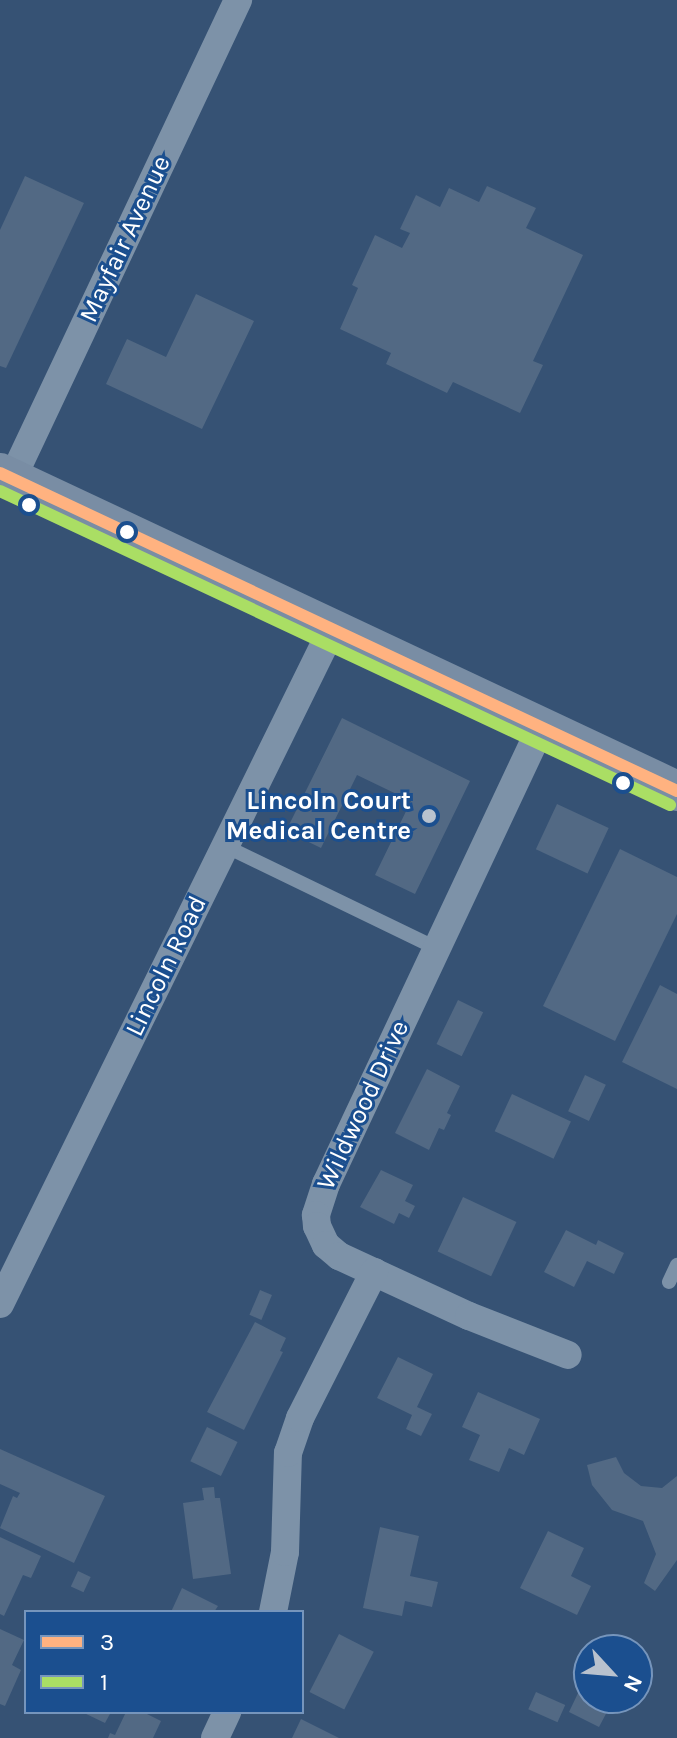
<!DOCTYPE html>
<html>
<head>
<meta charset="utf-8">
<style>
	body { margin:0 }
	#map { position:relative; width:677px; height:1738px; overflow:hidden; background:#365274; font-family:Karla,sans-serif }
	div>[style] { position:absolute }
	.building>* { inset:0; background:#526984; transform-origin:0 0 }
	.lane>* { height:14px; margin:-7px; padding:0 7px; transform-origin:7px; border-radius:7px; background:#7d92a8 }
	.street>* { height:28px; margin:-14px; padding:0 14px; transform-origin:14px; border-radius:14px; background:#7d92a8 }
	.secondary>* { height:40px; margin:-20px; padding:0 20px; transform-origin:20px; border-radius:20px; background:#798da4 }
	.bus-1>* { height:12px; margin:-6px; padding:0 6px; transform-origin:6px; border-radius:6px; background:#ffb280 }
	.bus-2>* { height:12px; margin:-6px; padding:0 6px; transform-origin:6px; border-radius:6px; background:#aade64 }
	.dots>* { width:22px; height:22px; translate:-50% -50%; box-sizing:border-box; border:4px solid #1b4f8f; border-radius:50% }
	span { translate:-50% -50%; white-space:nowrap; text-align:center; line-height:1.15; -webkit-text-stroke:6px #1b4f8f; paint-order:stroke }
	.street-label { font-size:26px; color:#fff }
	.poi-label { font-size:26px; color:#fff; font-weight:700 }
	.right { translate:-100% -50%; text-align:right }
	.legend { position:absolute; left:24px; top:1610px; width:280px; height:104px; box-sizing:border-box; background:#1b4f8f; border:2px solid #7695bc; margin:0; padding:10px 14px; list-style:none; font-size:24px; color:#fff }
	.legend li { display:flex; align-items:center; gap:16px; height:40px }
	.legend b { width:40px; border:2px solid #7695bc }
	.north { position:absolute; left:573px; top:1634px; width:80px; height:80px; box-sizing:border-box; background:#1b4f8f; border:2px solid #7695bc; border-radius:50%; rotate:116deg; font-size:22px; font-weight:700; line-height:32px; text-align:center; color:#fff }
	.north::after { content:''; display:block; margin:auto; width:28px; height:36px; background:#b9c2ce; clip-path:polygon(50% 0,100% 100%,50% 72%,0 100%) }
</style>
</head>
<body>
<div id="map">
	<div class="building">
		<div style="clip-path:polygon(25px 176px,84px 203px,6px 368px,0 366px,0 230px)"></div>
		<div style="clip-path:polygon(487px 186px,536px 208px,526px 228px,583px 255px,533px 361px,543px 365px,520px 413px,453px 382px,447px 393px,386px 364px,391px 353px,340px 329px,358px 288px,352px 285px,375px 235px,402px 248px,410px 233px,400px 229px,416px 195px,440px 207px,449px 188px,479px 202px)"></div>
		<div style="clip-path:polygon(196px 294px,254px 321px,202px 429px,106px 384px,127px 339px,166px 357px)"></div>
		<div style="clip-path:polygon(342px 718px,470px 781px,415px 894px,375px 875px,411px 801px,357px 775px,321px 848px,286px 831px)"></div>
		<div style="left:557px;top:804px;width:57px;height:50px;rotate:25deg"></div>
		<div style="clip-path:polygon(620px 849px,677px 877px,677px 914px,615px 1041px,543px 1006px)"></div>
		<div style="clip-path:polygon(660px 985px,677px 994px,677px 1089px,622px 1062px)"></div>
		<div style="left:458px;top:1000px;width:28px;height:49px;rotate:26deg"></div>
		<div style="clip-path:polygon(427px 1069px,460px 1086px,447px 1113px,451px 1115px,444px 1130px,439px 1128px,429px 1150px,395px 1133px)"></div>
		<div style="left:585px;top:1075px;width:23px;height:40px;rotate:25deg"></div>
		<div style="left:512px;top:1094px;width:65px;height:41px;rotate:25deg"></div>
		<div style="clip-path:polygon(381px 1170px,413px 1185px,405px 1201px,415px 1206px,409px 1218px,399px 1213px,394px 1224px,360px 1207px)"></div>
		<div style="left:463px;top:1197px;width:59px;height:60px;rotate:25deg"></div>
		<div style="clip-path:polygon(566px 1230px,596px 1245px,598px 1240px,624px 1253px,614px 1274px,587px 1261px,574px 1287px,544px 1272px)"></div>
		<div style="left:260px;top:1290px;width:13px;height:27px;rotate:23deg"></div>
		<div style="clip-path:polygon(255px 1322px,286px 1338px,280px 1351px,283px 1352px,244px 1430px,207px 1412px)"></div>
		<div style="clip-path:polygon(398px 1357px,433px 1374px,417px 1407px,432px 1414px,421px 1436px,406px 1429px,412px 1415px,377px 1398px)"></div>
		<div style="clip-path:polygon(478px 1392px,540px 1419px,524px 1455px,509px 1448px,499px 1472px,469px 1460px,480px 1435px,462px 1427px)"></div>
		<div style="left:207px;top:1427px;width:34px;height:38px;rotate:26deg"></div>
		<div style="clip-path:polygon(0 1449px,105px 1496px,74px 1563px,0 1528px,13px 1496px,17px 1498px,20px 1493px,0 1484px)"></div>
		<div style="clip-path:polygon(616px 1457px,624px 1473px,641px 1486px,662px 1488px,677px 1476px,677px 1560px,655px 1591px,644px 1583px,656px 1554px,643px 1521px,612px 1510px,592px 1485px,587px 1465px)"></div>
		<div style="clip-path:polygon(214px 1487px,215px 1498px,220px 1498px,231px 1574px,193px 1579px,183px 1503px,204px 1500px,202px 1488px)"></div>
		<div style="clip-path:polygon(380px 1527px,419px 1536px,410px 1576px,438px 1582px,432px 1607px,405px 1601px,402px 1616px,363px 1608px)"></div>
		<div style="clip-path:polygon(548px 1531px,584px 1548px,571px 1576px,591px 1586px,577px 1615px,520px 1588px)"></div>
		<div style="clip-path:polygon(0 1537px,41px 1556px,31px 1578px,23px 1575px,4px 1616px,0 1614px)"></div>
		<div style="left:78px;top:1571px;width:14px;height:17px;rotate:25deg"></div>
		<div style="clip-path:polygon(182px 1588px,218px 1606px,214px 1612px,171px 1612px)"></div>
		<div style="clip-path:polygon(0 1629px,24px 1640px,12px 1665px,21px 1670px,5px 1706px,0 1704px)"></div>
		<div style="left:339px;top:1634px;width:39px;height:65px;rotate:27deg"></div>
		<div style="clip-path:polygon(589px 1670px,589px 1698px,626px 1698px,618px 1714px,608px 1710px,599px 1727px,569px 1712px)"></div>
		<div style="left:536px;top:1692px;width:32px;height:19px;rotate:24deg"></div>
		<div style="clip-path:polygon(82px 1712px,111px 1712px,105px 1723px)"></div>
		<div style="clip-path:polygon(126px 1712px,143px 1712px,161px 1721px,153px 1738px,108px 1738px,110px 1733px,115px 1735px)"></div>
		<div style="clip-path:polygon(301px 1719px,339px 1738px,292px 1738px)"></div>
	</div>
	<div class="lane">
		<div style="left:225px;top:846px;width:234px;rotate:25.8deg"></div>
		<div style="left:669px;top:1282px;width:19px;rotate:-65deg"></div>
	</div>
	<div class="street">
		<div style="left:12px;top:479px;width:530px;rotate:-64.74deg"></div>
		<div style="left:541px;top:727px;width:505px;rotate:115.2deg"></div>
		<div style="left:326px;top:1184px;width:33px;rotate:108deg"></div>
		<div style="left:316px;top:1215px;width:11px;rotate:85deg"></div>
		<div style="left:317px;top:1226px;width:21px;rotate:65deg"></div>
		<div style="left:326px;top:1245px;width:17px;rotate:40deg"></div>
		<div style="left:339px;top:1256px;width:143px;rotate:24.8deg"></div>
		<div style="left:469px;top:1316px;width:106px;rotate:21.5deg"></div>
		<div style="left:0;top:1304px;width:752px;rotate:-63.81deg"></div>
		<div style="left:273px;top:1612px;width:61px;rotate:-78.7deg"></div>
		<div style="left:285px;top:1552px;width:99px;rotate:-88.3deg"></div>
		<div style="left:288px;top:1453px;width:37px;rotate:-71deg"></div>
		<div style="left:300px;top:1418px;width:164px;rotate:-63.1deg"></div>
		<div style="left:215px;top:1738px;width:29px;rotate:-65deg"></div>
	</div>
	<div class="secondary">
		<div style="left:0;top:473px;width:748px;rotate:25.16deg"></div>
	</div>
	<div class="bus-1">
		<div style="left:0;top:473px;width:748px;rotate:25.16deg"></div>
	</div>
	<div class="bus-2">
		<div style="left:0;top:491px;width:740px;rotate:25.11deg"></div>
	</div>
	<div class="dots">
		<div style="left:29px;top:505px;background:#fff"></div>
		<div style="left:127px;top:532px;background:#fff"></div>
		<div style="left:623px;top:783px;background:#fff"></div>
		<div style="left:429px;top:816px;background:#b9c2ce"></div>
	</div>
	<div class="street-label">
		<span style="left:125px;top:239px;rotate:-65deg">Mayfair Avenue</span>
		<span style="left:166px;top:966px;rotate:-64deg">Lincoln Road</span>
		<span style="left:363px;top:1105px;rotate:-65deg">Wildwood Drive</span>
	</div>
	<div class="poi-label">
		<span class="right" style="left:411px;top:816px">Lincoln Court<br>Medical Centre</span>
	</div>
	<ul class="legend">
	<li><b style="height:10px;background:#ffb280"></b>3</li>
	<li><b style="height:10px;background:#aade64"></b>1</li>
	</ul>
	<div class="north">N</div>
</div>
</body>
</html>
